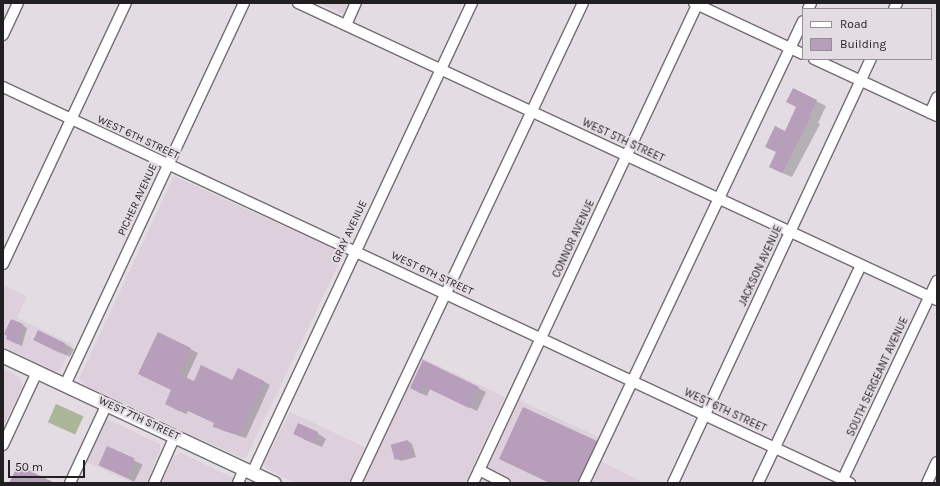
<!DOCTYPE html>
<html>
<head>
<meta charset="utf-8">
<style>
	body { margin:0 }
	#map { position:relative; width:940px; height:486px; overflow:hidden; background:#e3dce2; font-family:Karla,sans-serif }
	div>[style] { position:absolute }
	.built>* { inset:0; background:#ddd0dc }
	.green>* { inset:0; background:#aab696; transform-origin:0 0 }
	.shadow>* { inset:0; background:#0003; transform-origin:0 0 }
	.building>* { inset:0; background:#b79eba; transform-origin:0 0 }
	.roads { filter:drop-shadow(1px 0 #726c72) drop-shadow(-1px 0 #726c72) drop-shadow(0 1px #726c72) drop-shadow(0 -1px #726c72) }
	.minor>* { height:10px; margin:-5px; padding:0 5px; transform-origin:5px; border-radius:5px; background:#fff }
	.major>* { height:13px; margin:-6.5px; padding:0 6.5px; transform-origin:6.5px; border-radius:6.5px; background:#fff }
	span { translate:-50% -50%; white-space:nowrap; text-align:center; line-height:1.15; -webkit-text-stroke:4px #e3dce2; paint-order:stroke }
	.street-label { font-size:11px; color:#221f22 }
	.frame { position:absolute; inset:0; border:4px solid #221f22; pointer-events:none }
	.legend { position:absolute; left:802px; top:8px; width:130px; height:52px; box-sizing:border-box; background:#e3dce2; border:1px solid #969095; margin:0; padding:5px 7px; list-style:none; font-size:12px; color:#221f22 }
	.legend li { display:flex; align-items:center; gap:8px; height:20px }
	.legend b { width:20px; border:1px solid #969095 }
	.scale { position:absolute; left:8px; top:460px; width:77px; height:18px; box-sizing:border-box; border:2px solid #221f22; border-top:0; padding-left:5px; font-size:12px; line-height:14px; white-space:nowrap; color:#221f22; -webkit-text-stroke:3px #e3dce2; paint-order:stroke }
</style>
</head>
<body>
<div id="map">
	<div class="built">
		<div style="clip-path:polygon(319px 3px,361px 3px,353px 19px)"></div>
		<div style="clip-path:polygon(174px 176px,338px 251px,342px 257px,246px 458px,241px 458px,83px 384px,79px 379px)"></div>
		<div style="clip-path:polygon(3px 285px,27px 296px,17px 318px,73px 344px,60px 370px,55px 371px,3px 347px)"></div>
		<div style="clip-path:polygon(413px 354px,505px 397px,465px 483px,295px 483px,265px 468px,264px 463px,290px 412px,369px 449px)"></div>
		<div style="clip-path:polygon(3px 369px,19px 377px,23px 385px,3px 428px)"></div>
		<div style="clip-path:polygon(519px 400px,609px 442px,600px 461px,645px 483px,480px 483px)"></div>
		<div style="clip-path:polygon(98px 415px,160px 444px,160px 450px,146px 483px,132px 483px,78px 458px)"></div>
		<div style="clip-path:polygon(180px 453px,183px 454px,244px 483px,161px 483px,174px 456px)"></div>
	</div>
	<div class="green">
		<div style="left:56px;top:404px;width:30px;height:20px;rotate:24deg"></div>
	</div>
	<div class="shadow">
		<div style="clip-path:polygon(816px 101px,826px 106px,818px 123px,820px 124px,792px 177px,780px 172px,785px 132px)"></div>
		<div style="clip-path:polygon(22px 325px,27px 328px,22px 346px,11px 341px)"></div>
		<div style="clip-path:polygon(158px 333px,198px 353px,186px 379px,194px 383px,263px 381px,270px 385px,246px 438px,221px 430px,214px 426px,215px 423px,188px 411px,186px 414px,173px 408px,172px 390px)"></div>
		<div style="clip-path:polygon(65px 344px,74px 349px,70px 357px,44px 345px)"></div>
		<div style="clip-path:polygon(423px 361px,486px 392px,477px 411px,430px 389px,427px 396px,418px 392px)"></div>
		<div style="clip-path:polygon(317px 433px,326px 439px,322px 447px,303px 439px)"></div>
		<div style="clip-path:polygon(408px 441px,412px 444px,416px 457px,401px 461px,396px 458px)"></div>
		<div style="clip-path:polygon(596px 442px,606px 447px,587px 483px,550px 483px,500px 459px)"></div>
		<div style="left:108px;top:447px;width:39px;height:19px;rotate:27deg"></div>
	</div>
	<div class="building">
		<div style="clip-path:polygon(793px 88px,817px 100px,809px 116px,811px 117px,782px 173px,769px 167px,776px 152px,765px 147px,775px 126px,785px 131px,796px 107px,786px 102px)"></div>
		<div style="clip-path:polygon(11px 319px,23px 324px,17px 344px,6px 339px,7px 336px,4px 334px)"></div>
		<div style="left:38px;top:330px;width:30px;height:11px;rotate:26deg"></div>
		<div style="clip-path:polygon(158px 332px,191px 348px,179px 374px,194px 381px,201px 365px,232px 380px,238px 368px,264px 381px,239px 435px,213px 427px,214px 423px,181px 407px,179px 411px,165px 404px,171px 390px,138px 374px)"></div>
		<div style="clip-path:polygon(423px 360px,479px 387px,469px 408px,423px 386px,420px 393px,410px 388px)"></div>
		<div style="clip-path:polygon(523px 407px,597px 441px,575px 483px,550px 483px,499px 459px)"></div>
		<div style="left:298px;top:423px;width:22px;height:12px;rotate:24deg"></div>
		<div style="left:408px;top:440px;width:16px;height:18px;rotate:75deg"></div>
		<div style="left:107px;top:446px;width:30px;height:21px;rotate:24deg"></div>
		<div style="clip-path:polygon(18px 465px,55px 483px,9px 483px)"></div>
	</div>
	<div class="roads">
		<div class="minor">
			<div style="left:298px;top:3px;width:705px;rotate:24.93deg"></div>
			<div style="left:694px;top:3px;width:120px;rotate:25.1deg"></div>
			<div style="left:808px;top:9px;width:7px;rotate:-63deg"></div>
			<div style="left:894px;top:9px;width:7px;rotate:-63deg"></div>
			<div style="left:346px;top:25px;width:24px;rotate:-66deg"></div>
			<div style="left:3px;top:35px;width:35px;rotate:-65deg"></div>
			<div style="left:814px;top:59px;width:136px;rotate:24.9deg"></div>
			<div style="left:3px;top:87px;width:935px;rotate:25.06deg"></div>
			<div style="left:930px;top:113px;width:17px;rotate:-66deg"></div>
			<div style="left:3px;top:264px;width:289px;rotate:-64.8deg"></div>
			<div style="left:65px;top:385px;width:422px;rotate:-64.9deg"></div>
			<div style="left:3px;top:445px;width:81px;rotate:-65deg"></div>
			<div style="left:479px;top:470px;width:29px;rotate:27deg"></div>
			<div style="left:252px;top:473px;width:519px;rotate:-64.92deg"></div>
			<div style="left:70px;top:483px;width:87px;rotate:-64.9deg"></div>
			<div style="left:154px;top:483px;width:51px;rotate:-65.9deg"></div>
			<div style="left:238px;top:483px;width:15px;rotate:-67deg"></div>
			<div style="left:356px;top:483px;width:531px;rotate:-64.69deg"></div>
			<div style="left:473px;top:483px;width:530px;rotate:-64.89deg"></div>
			<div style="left:584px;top:483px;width:511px;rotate:-64.64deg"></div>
			<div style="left:673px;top:483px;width:468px;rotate:-65deg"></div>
			<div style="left:758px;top:483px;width:241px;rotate:-64.7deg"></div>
			<div style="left:841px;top:483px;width:224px;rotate:-64.6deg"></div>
			<div style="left:927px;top:483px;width:23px;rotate:-65deg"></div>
		</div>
		<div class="major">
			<div style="left:3px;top:356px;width:299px;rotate:25.1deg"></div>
		</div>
	</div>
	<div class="street-label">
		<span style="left:138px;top:138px;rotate:25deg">WEST 6TH STREET</span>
		<span style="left:623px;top:141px;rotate:25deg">WEST 5TH STREET</span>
		<span style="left:138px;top:200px;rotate:-65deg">PICHER AVENUE</span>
		<span style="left:350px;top:232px;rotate:-65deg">GRAY AVENUE</span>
		<span style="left:574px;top:239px;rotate:-65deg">CONNOR AVENUE</span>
		<span style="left:761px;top:266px;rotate:-65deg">JACKSON AVENUE</span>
		<span style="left:432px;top:274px;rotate:25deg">WEST 6TH STREET</span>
		<span style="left:878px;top:377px;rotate:-65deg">SOUTH SERGEANT AVENUE</span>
		<span style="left:725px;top:411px;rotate:25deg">WEST 6TH STREET</span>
		<span style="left:139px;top:419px;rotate:25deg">WEST 7TH STREET</span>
	</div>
	<div class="frame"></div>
	<ul class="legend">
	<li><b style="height:5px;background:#fff"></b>Road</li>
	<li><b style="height:11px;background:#b79eba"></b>Building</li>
	</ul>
	<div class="scale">50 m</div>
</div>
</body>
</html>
